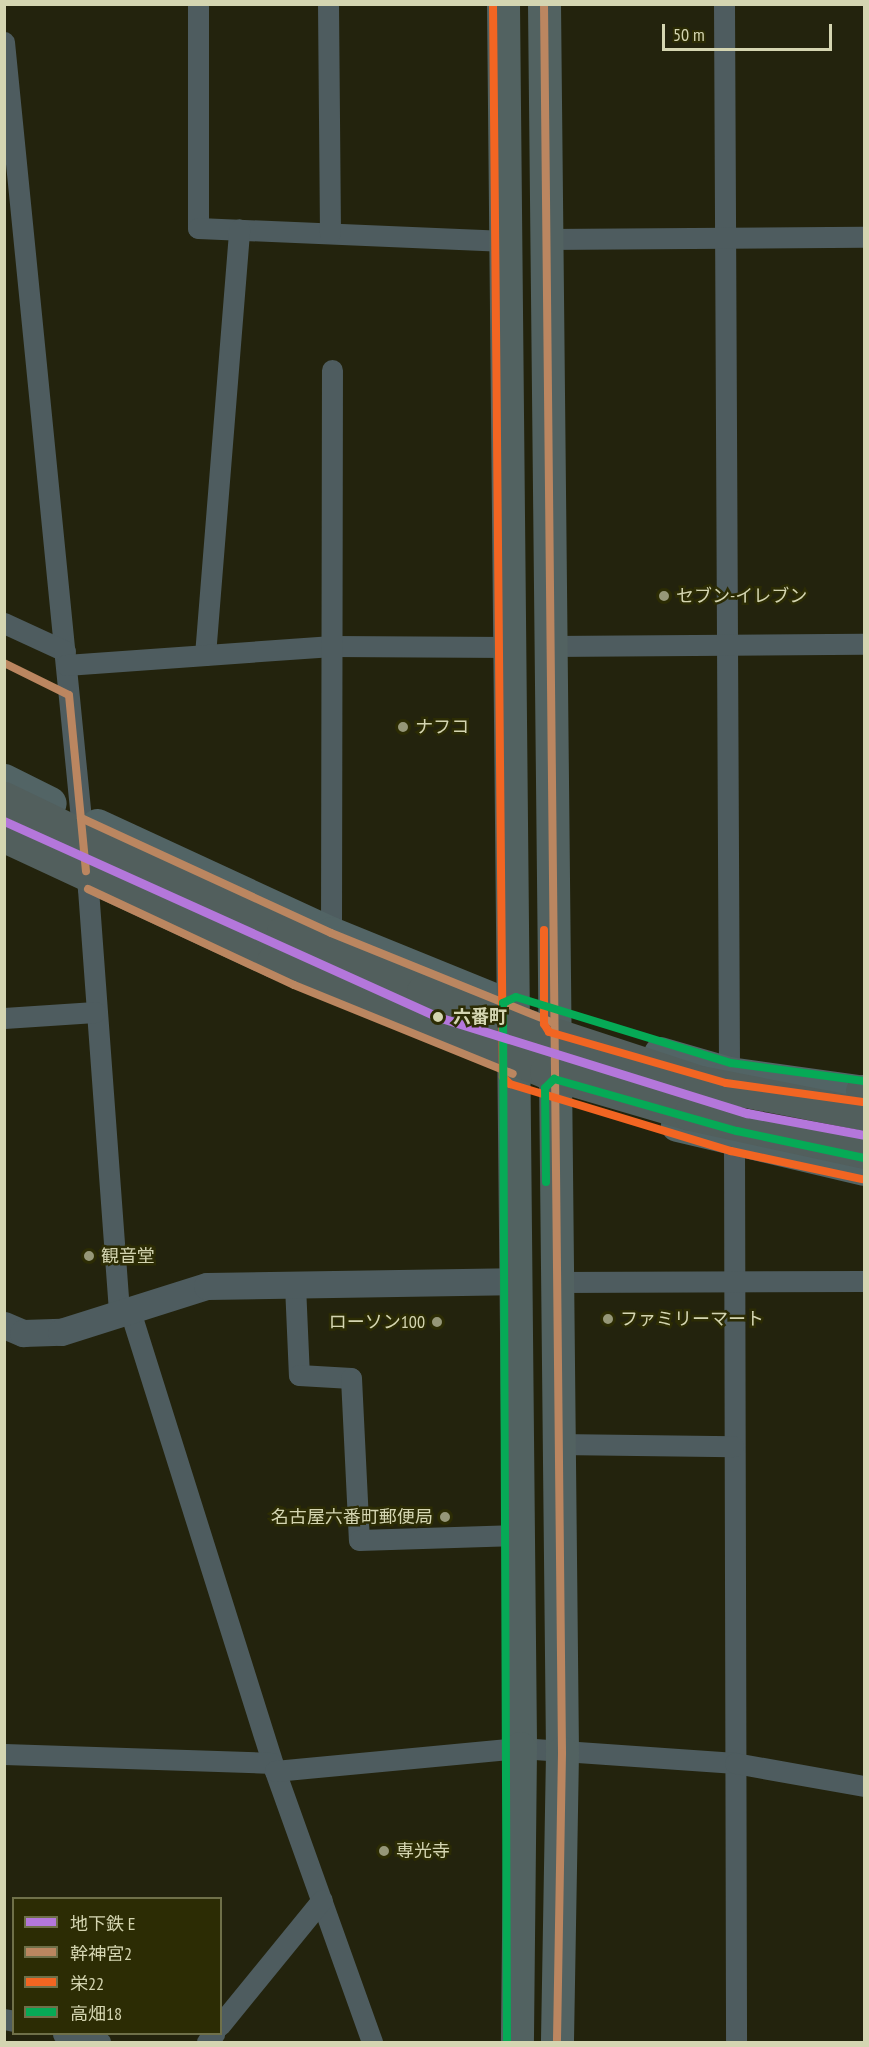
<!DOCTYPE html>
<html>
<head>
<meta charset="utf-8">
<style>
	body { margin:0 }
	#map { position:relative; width:869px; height:2047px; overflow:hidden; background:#23230d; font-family:"PT Sans Narrow","Noto Sans JP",sans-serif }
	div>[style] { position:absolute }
	.minor>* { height:21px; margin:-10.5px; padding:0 10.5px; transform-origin:10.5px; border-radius:10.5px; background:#4e5c5f }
	.tertiary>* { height:27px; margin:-13.5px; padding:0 13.5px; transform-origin:13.5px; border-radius:13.5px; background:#4e5c5f }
	.primary>* { height:33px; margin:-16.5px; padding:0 16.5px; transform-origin:16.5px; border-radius:16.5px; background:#526465 }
	.trunk>* { height:33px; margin:-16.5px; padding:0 16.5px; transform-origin:16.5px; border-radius:16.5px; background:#526261 }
	.motorway>* { height:33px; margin:-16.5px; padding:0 16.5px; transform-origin:16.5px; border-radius:16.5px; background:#525f5d }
	.motorway-bridge>* { height:33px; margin:-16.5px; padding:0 16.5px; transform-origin:16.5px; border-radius:16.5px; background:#525f5d }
	.bus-1>* { height:8px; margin:-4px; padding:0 4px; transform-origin:4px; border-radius:4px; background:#bb8660 }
	.bus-2>* { height:8px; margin:-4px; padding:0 4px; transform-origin:4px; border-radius:4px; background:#f26522 }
	.bus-3>* { height:8px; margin:-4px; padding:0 4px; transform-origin:4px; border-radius:4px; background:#06aa56 }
	.metro-1>* { height:9px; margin:-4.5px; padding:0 4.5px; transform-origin:4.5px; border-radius:4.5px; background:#b477db }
	.dots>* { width:16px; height:16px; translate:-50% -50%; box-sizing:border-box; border:3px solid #2c2c04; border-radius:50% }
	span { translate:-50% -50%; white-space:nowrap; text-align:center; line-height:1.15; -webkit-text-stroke:5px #2c2c04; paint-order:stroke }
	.poi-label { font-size:18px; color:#d4d5b1 }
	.left { translate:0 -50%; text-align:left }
	.right { translate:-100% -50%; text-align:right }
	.stop-label { font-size:18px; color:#d4d5b1; font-weight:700 }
	.frame { position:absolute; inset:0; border:6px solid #d4d5b1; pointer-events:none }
	.legend { position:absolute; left:12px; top:1897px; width:210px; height:138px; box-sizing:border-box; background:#2c2c04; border:2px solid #6f7049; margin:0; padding:8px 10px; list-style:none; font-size:18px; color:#d4d5b1 }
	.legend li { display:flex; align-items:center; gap:12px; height:30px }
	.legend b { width:30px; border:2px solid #6f7049 }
	.scale { position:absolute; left:662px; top:24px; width:170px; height:27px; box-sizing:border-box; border:3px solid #d4d5b1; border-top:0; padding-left:8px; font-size:18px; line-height:21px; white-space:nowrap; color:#d4d5b1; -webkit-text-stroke:4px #2c2c04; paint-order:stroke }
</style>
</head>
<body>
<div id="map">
	<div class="minor">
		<div style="left:198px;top:4px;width:224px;rotate:90deg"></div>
		<div style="left:198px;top:228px;width:308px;rotate:2.4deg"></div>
		<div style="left:328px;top:4px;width:229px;rotate:89.5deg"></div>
		<div style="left:724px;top:4px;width:1069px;rotate:89.73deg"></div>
		<div style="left:4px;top:42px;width:851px;rotate:84.34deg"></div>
		<div style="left:88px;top:889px;width:427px;rotate:85.8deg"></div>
		<div style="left:547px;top:239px;width:317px;rotate:-0.4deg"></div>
		<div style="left:4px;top:623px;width:67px;rotate:24.7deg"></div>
		<div style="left:551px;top:646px;width:313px;rotate:-0.4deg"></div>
		<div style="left:205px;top:655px;width:427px;rotate:-85.4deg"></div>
		<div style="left:66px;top:665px;width:267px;rotate:-4.1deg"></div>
		<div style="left:332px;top:646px;width:177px;rotate:0.3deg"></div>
		<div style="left:331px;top:933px;width:563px;rotate:-89.9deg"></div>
		<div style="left:4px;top:1018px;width:91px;rotate:-3.8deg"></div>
		<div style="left:734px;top:1141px;width:901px;rotate:89.87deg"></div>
		<div style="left:557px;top:1282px;width:307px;rotate:-0.2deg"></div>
		<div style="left:295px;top:1285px;width:90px;rotate:87.5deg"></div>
		<div style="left:299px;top:1375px;width:52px;rotate:3.3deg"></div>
		<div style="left:351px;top:1378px;width:162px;rotate:87.2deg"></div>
		<div style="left:359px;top:1540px;width:159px;rotate:-1.8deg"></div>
		<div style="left:130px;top:1311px;width:482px;rotate:72.5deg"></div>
		<div style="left:275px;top:1771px;width:288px;rotate:70.3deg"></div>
		<div style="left:558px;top:1444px;width:175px;rotate:0.7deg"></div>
		<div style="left:4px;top:1754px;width:268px;rotate:1.9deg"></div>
		<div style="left:275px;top:1771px;width:246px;rotate:-5.4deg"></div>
		<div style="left:520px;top:1748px;width:216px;rotate:4deg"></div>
		<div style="left:735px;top:1763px;width:131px;rotate:10.1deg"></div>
		<div style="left:4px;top:2019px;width:10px;rotate:11deg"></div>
		<div style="left:220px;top:2025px;width:161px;rotate:-50.8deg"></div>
		<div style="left:63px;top:2034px;width:38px;rotate:12deg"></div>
		<div style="left:207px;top:2042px;width:11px;rotate:-49deg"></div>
	</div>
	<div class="tertiary">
		<div style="left:4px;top:1325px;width:21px;rotate:23deg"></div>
		<div style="left:23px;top:1333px;width:38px;rotate:-2deg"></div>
		<div style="left:61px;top:1332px;width:153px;rotate:-17.5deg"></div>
		<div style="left:207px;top:1286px;width:308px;rotate:-0.9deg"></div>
	</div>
	<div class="primary">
		<div style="left:4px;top:780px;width:51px;rotate:26.6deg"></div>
		<div style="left:97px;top:825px;width:258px;rotate:24.8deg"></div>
		<div style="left:331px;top:933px;width:186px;rotate:22.1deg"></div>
		<div style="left:660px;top:1053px;width:72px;rotate:16.2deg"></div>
		<div style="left:729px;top:1073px;width:136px;rotate:8deg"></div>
		<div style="left:677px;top:1125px;width:192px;rotate:13.2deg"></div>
	</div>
	<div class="trunk">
		<div style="left:503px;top:4px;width:1744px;rotate:89.44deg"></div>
		<div style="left:520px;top:1748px;width:294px;rotate:90.6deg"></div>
		<div style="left:544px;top:4px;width:1749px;rotate:89.41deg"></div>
		<div style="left:562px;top:1753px;width:289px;rotate:91deg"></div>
	</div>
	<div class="motorway">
		<div style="left:862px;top:1091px;width:3px;rotate:45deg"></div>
	</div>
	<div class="motorway-bridge">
		<div style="left:4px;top:798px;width:310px;rotate:25.7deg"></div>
		<div style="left:283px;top:932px;width:152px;rotate:22.9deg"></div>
		<div style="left:423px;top:991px;width:292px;rotate:18.2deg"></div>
		<div style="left:700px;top:1082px;width:167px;rotate:11deg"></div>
		<div style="left:4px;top:836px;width:297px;rotate:24.9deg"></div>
		<div style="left:273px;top:961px;width:295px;rotate:22.1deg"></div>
		<div style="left:546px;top:1072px;width:150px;rotate:16.3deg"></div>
		<div style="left:690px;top:1114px;width:178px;rotate:12.3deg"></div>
	</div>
	<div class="bus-1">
		<div style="left:544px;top:4px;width:1749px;rotate:89.41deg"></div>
		<div style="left:562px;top:1753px;width:289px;rotate:91deg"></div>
		<div style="left:4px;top:663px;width:72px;rotate:26.2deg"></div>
		<div style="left:69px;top:695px;width:177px;rotate:84.5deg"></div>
		<div style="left:81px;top:818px;width:275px;rotate:24.7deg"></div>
		<div style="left:331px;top:933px;width:240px;rotate:22deg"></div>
		<div style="left:88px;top:889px;width:227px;rotate:25deg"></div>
		<div style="left:294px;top:985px;width:236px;rotate:22.1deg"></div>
	</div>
	<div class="bus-2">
		<div style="left:493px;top:4px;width:1073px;rotate:89.47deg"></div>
		<div style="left:503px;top:1077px;width:10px;rotate:45deg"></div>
		<div style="left:510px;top:1084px;width:231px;rotate:16.9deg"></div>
		<div style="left:731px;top:1151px;width:134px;rotate:12.1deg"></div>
		<div style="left:544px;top:930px;width:94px;rotate:90deg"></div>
		<div style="left:544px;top:1024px;width:9px;rotate:58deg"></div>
		<div style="left:549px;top:1032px;width:184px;rotate:16.1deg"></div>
		<div style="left:726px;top:1083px;width:138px;rotate:7.9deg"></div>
	</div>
	<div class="bus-3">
		<div style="left:546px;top:1182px;width:94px;rotate:-90.6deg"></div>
		<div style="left:545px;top:1088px;width:13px;rotate:-45deg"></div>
		<div style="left:554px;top:1079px;width:190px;rotate:15.9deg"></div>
		<div style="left:737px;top:1131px;width:130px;rotate:12deg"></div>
		<div style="left:507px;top:2042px;width:1039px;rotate:-90.22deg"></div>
		<div style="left:503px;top:1003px;width:14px;rotate:-25deg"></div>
		<div style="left:516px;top:997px;width:225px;rotate:17.1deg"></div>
		<div style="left:731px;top:1063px;width:134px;rotate:7.7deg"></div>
	</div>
	<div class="metro-1">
		<div style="left:4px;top:821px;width:476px;rotate:24.3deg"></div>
		<div style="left:438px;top:1017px;width:324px;rotate:17.3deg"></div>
		<div style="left:747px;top:1113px;width:119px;rotate:10.6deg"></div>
	</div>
	<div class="dots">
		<div style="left:664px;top:596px;background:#969778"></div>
		<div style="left:403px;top:727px;background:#969778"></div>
		<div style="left:438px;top:1017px;background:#d4d5b1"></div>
		<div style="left:89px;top:1256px;background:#969778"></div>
		<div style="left:608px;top:1319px;background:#969778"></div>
		<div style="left:437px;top:1322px;background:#969778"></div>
		<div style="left:445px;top:1517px;background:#969778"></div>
		<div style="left:384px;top:1851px;background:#969778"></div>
	</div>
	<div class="poi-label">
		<span class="left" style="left:676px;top:596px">セブン-イレブン</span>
		<span class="left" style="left:415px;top:727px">ナフコ</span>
		<span class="left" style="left:101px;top:1256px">観音堂</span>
		<span class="left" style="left:620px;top:1319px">ファミリーマート</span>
		<span class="right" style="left:425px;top:1322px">ローソン100</span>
		<span class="right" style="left:433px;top:1517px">名古屋六番町郵便局</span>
		<span class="left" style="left:396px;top:1851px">専光寺</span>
	</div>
	<div class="stop-label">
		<span class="left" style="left:453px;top:1017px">六番町</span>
	</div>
	<div class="frame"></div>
	<ul class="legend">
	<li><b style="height:8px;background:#b477db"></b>地下鉄 E</li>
	<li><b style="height:8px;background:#bb8660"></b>幹神宮2</li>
	<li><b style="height:8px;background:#f26522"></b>栄22</li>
	<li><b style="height:8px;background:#06aa56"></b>高畑18</li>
	</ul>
	<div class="scale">50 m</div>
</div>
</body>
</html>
